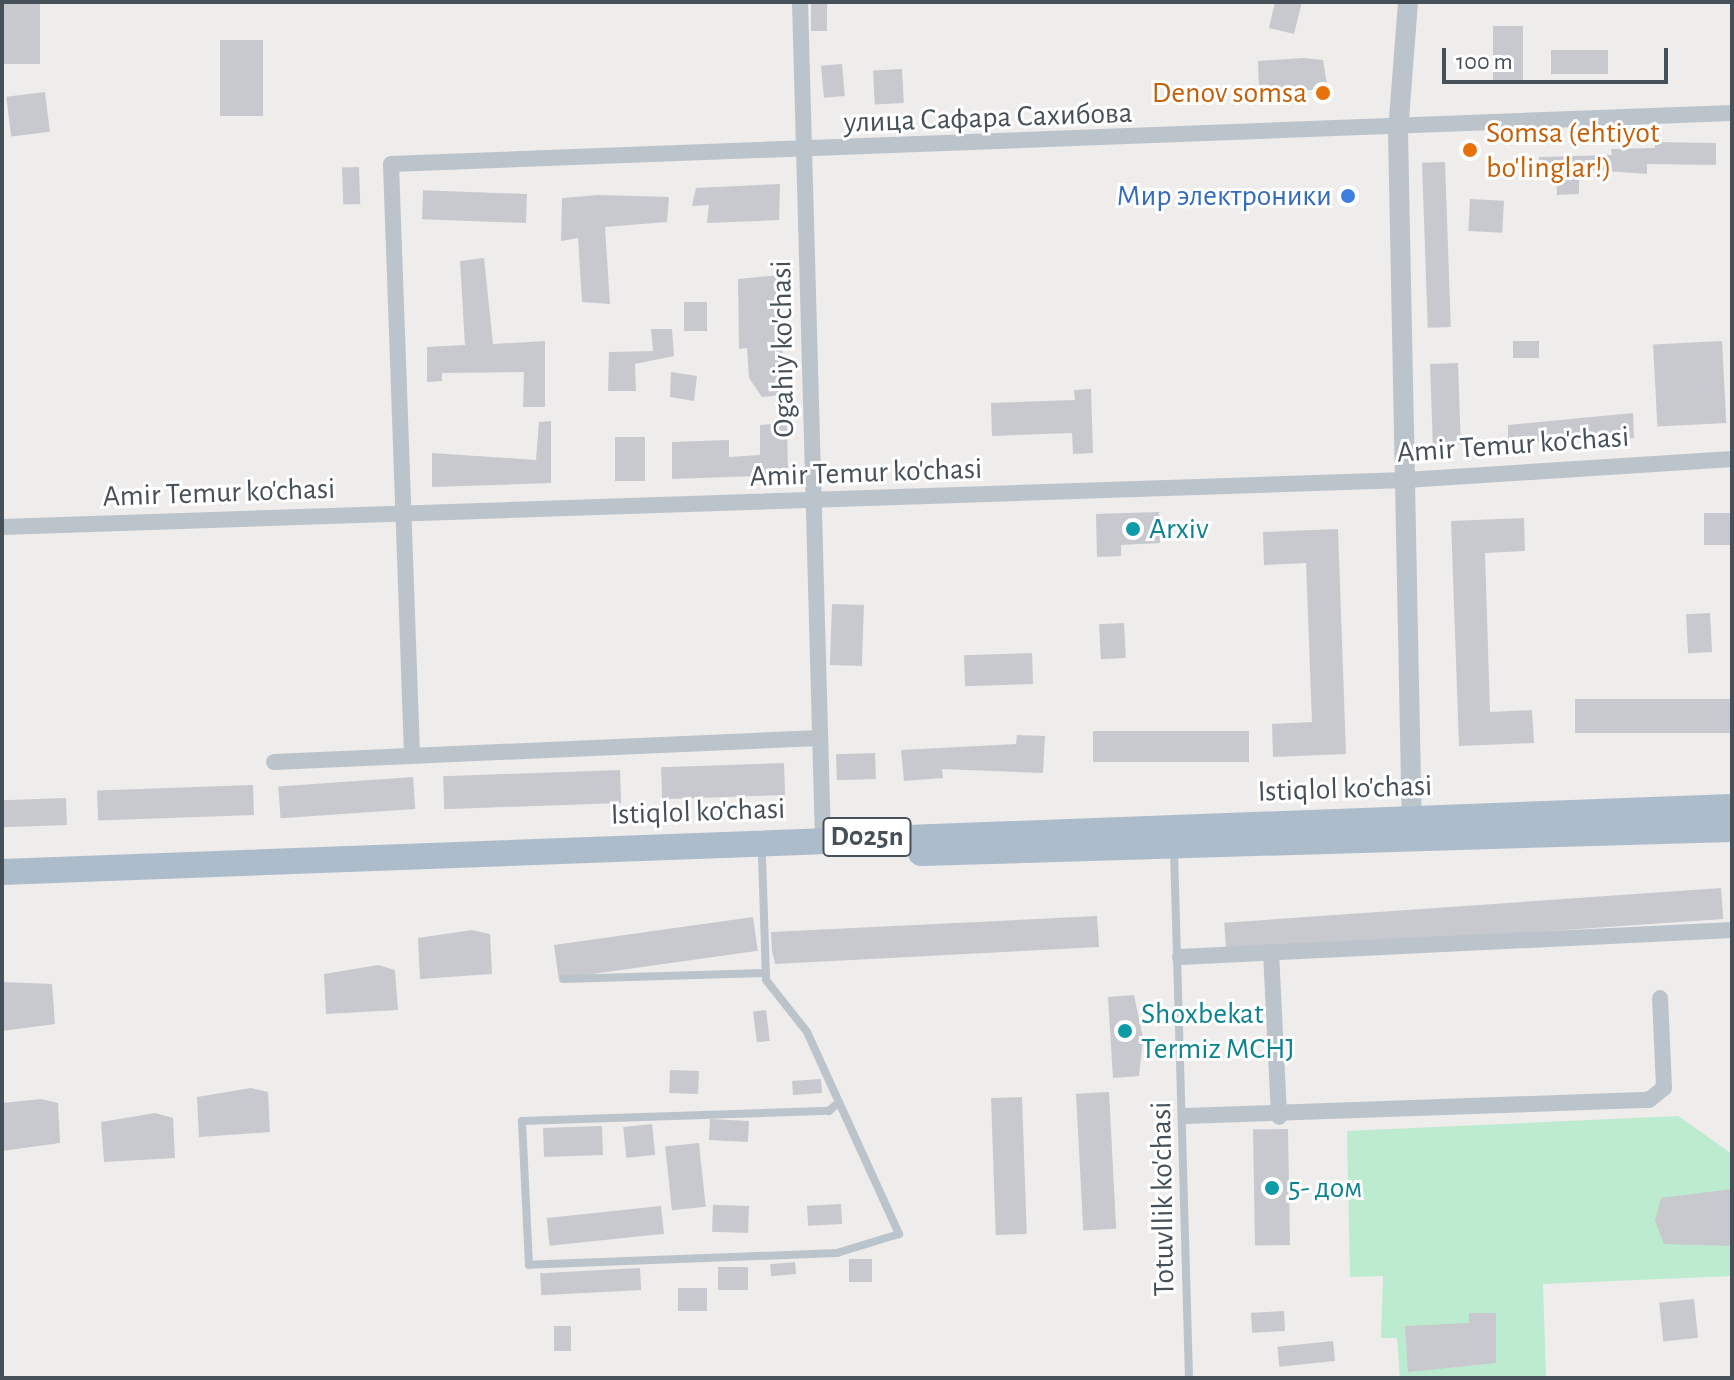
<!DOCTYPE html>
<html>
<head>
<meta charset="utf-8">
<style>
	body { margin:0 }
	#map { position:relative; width:1734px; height:1380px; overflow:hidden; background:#efecec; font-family:"Alegreya Sans",sans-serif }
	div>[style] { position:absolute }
	.green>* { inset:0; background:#bcebcf }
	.building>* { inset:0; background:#c7c9cf; transform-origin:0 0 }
	.service>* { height:8px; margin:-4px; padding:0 4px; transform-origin:4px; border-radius:4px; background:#bbc4cb }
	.minor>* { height:16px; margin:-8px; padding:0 8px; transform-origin:8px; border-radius:8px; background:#bbc4cb }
	.tertiary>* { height:20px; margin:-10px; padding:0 10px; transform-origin:10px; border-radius:10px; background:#bbc4cb }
	.primary>* { height:26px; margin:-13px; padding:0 13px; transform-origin:13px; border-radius:13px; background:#adbcca }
	.dots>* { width:22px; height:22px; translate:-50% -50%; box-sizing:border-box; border:4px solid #fff; border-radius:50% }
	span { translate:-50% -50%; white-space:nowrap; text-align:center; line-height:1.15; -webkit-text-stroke:6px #fff; paint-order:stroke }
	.shield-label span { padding:2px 6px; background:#fff; border:2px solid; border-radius:6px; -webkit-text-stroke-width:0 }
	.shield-label { font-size:28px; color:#465059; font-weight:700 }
	.food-label { font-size:30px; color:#c56008 }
	.right { translate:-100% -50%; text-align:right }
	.left { translate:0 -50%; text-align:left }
	.street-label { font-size:30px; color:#465059 }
	.shop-label { font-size:30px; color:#366cbe }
	.culture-label { font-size:30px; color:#0d838f }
	.frame { position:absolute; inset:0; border:4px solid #465059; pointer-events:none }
	.scale { position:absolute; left:1442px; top:48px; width:226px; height:36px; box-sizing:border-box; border:4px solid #465059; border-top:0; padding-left:10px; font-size:24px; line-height:28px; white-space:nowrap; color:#465059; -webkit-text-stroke:6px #fff; paint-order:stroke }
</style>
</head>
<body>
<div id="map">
	<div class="green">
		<div style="clip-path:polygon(1678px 1116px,1732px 1154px,1732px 1276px,1543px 1284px,1546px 1378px,1400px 1378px,1397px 1338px,1381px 1338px,1383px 1276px,1350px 1277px,1347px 1131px)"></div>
	</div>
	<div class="building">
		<div style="left:2px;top:2px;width:38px;height:62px"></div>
		<div style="left:811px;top:2px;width:16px;height:29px"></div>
		<div style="clip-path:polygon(1275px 2px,1302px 2px,1294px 34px,1269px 28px)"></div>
		<div style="left:1493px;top:26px;width:30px;height:56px"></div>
		<div style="left:263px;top:40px;width:76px;height:43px;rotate:90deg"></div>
		<div style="left:1608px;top:50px;width:24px;height:57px;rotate:90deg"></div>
		<div style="clip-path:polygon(1303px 58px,1323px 60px,1328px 90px,1259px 90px,1258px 61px)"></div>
		<div style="left:842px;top:64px;width:32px;height:21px;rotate:85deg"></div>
		<div style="left:902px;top:69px;width:34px;height:29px;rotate:87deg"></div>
		<div style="left:45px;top:92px;width:40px;height:39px;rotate:83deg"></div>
		<div style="clip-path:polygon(1655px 142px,1716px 143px,1716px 165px,1647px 164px,1647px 174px,1579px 169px,1579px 194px,1557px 195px,1556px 168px,1538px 169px,1539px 157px,1612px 155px,1611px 149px,1655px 148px)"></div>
		<div style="left:1445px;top:162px;width:165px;height:23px;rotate:88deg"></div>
		<div style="left:359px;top:167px;width:37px;height:17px;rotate:88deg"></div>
		<div style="clip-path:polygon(780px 184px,779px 220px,707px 223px,709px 205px,692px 206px,696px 188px)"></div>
		<div style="left:527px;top:194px;width:29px;height:104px;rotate:92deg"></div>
		<div style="clip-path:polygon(599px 195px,669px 197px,667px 222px,605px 227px,610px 304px,582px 302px,578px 238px,561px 241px,562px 198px)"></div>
		<div style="left:1470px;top:199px;width:34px;height:32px;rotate:3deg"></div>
		<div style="clip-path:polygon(484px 258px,493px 344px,545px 341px,545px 407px,523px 407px,524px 372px,442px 373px,442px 381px,427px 382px,427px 347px,465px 345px,460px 261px)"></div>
		<div style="clip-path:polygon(780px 275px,784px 395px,762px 397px,749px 378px,747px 348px,739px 349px,738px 279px)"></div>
		<div style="left:684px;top:302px;width:23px;height:29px"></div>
		<div style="clip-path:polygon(651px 329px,672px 329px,674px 356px,635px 364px,636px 391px,608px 391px,609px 352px,653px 351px)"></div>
		<div style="left:1539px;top:341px;width:17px;height:26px;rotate:90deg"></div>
		<div style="left:1722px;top:341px;width:82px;height:69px;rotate:87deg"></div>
		<div style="left:1458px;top:363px;width:81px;height:28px;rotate:88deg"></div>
		<div style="clip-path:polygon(671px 372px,697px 376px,694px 401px,670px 397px)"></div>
		<div style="clip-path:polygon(1091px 389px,1093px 453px,1073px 454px,1072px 433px,992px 436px,991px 403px,1075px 400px,1074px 390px)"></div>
		<div style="clip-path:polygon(1633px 413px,1634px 438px,1508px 444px,1508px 425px)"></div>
		<div style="clip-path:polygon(551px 421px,551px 483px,432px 487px,432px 453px,536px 460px,539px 422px)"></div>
		<div style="clip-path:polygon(787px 423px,788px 475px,672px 479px,672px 442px,729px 440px,729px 457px,760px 455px,760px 425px)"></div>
		<div style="left:615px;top:437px;width:30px;height:44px"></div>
		<div style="clip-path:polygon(1159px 512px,1160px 543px,1121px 545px,1121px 556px,1097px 557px,1096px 514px)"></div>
		<div style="left:1732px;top:513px;width:32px;height:28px;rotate:90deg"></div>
		<div style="clip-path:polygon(1524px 518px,1525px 551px,1485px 553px,1490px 712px,1532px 710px,1534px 743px,1459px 746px,1451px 521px)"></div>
		<div style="clip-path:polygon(1338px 529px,1346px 754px,1273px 757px,1272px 724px,1312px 722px,1306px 563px,1264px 565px,1263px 532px)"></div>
		<div style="left:832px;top:604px;width:32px;height:61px;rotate:2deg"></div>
		<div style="left:1710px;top:613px;width:39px;height:24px;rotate:87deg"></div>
		<div style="left:1124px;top:623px;width:35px;height:25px;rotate:87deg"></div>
		<div style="left:1032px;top:653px;width:31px;height:68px;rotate:88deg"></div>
		<div style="left:1732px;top:699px;width:34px;height:157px;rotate:90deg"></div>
		<div style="left:1249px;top:731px;width:31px;height:156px;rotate:90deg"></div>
		<div style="clip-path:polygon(1017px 735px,1045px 736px,1043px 773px,942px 769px,943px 778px,904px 781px,901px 750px,1016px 744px)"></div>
		<div style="left:875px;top:753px;width:26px;height:39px;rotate:88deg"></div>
		<div style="left:784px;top:763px;width:32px;height:123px;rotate:88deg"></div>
		<div style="left:620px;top:770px;width:33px;height:177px;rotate:88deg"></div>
		<div style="left:413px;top:777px;width:32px;height:135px;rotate:86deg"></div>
		<div style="left:253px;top:785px;width:30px;height:156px;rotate:88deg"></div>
		<div style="left:66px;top:798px;width:27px;height:64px;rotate:88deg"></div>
		<div style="left:1721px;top:888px;width:31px;height:498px;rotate:86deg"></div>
		<div style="clip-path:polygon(1097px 916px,1099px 947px,775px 964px,772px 951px,771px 932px)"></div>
		<div style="left:753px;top:917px;width:34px;height:201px;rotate:82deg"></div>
		<div style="clip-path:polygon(472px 930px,490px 934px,492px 974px,420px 979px,418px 938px)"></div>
		<div style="clip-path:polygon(378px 965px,395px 970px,398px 1010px,326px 1014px,324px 974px)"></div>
		<div style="clip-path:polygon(2px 982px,52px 984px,55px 1024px,2px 1031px)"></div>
		<div style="clip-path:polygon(1134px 995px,1143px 1038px,1139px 1076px,1113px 1078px,1108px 997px)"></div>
		<div style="left:766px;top:1010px;width:31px;height:13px;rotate:83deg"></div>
		<div style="left:670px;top:1070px;width:29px;height:23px;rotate:2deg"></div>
		<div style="left:821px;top:1079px;width:14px;height:29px;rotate:86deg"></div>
		<div style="clip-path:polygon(251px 1088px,268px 1092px,270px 1132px,199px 1137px,197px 1097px)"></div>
		<div style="left:1109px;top:1092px;width:137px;height:33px;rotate:87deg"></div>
		<div style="left:1022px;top:1097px;width:137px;height:31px;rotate:88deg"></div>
		<div style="clip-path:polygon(41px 1099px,58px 1103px,60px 1143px,2px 1151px,2px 1103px)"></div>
		<div style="clip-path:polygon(155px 1113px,173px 1118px,175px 1158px,104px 1162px,101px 1122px)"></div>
		<div style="left:749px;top:1121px;width:21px;height:39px;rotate:93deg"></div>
		<div style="left:652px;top:1124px;width:31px;height:29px;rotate:84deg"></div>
		<div style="left:602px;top:1126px;width:29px;height:59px;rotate:88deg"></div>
		<div style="left:1288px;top:1129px;width:116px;height:35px;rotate:89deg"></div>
		<div style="left:699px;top:1143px;width:64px;height:34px;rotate:84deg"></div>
		<div style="clip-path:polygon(1732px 1189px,1732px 1246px,1664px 1244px,1655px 1221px,1661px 1198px)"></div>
		<div style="left:841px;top:1204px;width:20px;height:34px;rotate:87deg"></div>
		<div style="left:661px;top:1206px;width:28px;height:115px;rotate:84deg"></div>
		<div style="left:749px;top:1206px;width:27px;height:36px;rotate:92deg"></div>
		<div style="left:849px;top:1259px;width:23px;height:23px"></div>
		<div style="left:795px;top:1262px;width:12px;height:25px;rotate:85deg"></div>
		<div style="left:718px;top:1267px;width:30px;height:23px"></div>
		<div style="left:640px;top:1268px;width:22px;height:100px;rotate:87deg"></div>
		<div style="left:678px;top:1288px;width:29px;height:23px"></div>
		<div style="left:1694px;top:1299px;width:39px;height:35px;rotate:84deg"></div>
		<div style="left:1284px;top:1311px;width:20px;height:33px;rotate:87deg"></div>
		<div style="clip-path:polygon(1469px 1313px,1496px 1313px,1496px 1363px,1408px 1372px,1405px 1326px,1469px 1323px)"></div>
		<div style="left:554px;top:1326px;width:17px;height:25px"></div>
		<div style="left:1333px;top:1341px;width:20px;height:56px;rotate:84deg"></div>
	</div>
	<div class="service">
		<div style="left:1174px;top:851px;width:527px;rotate:88.37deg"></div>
		<div style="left:762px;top:857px;width:123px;rotate:88.1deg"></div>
		<div style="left:766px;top:980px;width:66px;rotate:51.7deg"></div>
		<div style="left:807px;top:1032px;width:222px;rotate:65.5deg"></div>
		<div style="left:899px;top:1234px;width:65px;rotate:163deg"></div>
		<div style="left:837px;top:1253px;width:308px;rotate:177.8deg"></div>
		<div style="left:529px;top:1265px;width:144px;rotate:-92.8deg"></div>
		<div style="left:522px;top:1121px;width:307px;rotate:-1.9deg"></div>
		<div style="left:829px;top:1111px;width:13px;rotate:-42deg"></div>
		<div style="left:563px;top:979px;width:203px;rotate:-1.7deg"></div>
	</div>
	<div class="minor">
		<div style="left:800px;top:2px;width:837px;rotate:88.43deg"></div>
		<div style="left:2px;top:527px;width:1405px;rotate:-1.92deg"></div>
		<div style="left:1406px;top:480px;width:327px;rotate:-3.7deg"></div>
		<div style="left:412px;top:754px;width:590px;rotate:-92.04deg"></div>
		<div style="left:391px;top:164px;width:1342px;rotate:-2.18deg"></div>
		<div style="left:274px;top:762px;width:546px;rotate:-2.52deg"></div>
		<div style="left:1271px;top:952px;width:165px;rotate:87.2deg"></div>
		<div style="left:1180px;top:957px;width:553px;rotate:-2.8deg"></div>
		<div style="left:1186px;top:1116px;width:463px;rotate:-2deg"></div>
		<div style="left:1649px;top:1100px;width:19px;rotate:-39deg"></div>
		<div style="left:1664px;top:1088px;width:90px;rotate:-92.5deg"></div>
	</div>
	<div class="tertiary">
		<div style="left:1408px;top:2px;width:129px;rotate:94.4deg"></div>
		<div style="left:1398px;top:131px;width:703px;rotate:88.86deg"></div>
	</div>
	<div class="primary">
		<div style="left:921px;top:853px;width:811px;rotate:-1.7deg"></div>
		<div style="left:2px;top:872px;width:1731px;rotate:-2.15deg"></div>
	</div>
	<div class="dots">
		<div style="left:1323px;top:93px;background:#e8710a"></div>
		<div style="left:1470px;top:150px;background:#e8710a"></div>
		<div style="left:1348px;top:196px;background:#3f7fe0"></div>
		<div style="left:1133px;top:529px;background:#0f9aa8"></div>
		<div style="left:1125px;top:1031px;background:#0f9aa8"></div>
		<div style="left:1272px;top:1188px;background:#0f9aa8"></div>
	</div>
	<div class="shield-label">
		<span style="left:867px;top:837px">D025n</span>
	</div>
	<div class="food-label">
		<span class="right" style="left:1307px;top:93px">Denov somsa</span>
		<span class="left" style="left:1486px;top:150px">Somsa (ehtiyot<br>bo'linglar!)</span>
	</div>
	<div class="street-label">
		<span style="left:988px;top:118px;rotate:-2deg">улица Сафара Сахибова</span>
		<span style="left:783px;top:349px;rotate:-91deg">Ogahiy ko'chasi</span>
		<span style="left:1513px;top:445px;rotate:-4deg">Amir Temur ko'chasi</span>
		<span style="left:866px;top:473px;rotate:-2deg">Amir Temur ko'chasi</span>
		<span style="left:219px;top:493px;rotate:-2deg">Amir Temur ko'chasi</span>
		<span style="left:1345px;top:789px;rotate:-2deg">Istiqlol ko'chasi</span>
		<span style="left:698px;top:812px;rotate:-2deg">Istiqlol ko'chasi</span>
		<span style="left:1163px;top:1199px;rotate:-91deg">Totuvllik ko'chasi</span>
	</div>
	<div class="shop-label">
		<span class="right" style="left:1332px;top:196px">Мир электроники</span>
	</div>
	<div class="culture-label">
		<span class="left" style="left:1149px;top:529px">Arxiv</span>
		<span class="left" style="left:1141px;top:1031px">Shoxbekat<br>Termiz MCHJ</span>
		<span class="left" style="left:1288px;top:1188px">5- дом</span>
	</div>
	<div class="frame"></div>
	<div class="scale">100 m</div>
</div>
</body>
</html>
